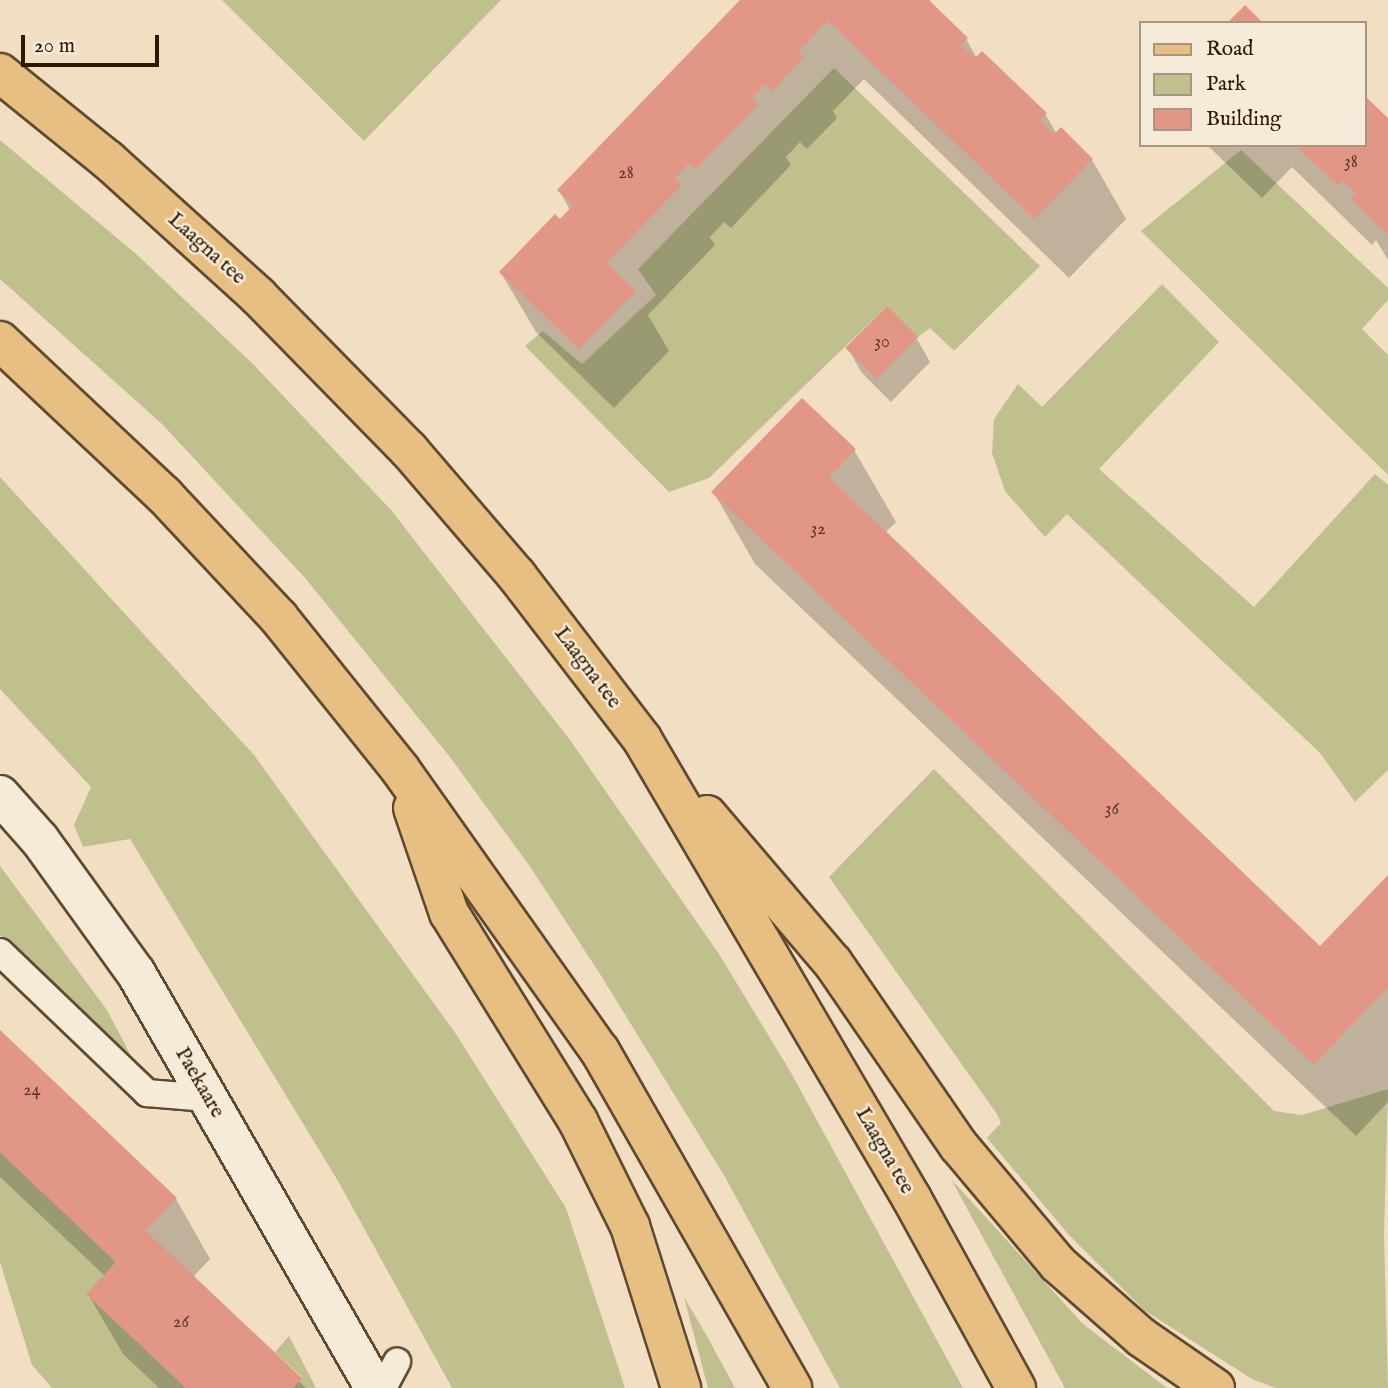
<!DOCTYPE html>
<html>
<head>
<meta charset="utf-8">
<style>
	body { margin:0 }
	#map { position:relative; width:1388px; height:1388px; overflow:hidden; background:#f1dec3; font-family:"IM FELL English",serif }
	div>[style] { position:absolute }
	.green>* { inset:0; background:#c0c08f }
	.shadow>* { inset:0; background:#0003 }
	.building>* { inset:0; background:#e29786; transform-origin:0 0 }
	.roads { filter:drop-shadow(2px 0 #5f4a31) drop-shadow(-2px 0 #5f4a31) drop-shadow(0 2px #5f4a31) drop-shadow(0 -2px #5f4a31) }
	.service>* { height:26px; margin:-13px; padding:0 13px; transform-origin:13px; border-radius:13px; background:#f6ead8 }
	.tertiary>* { height:38px; margin:-19px; padding:0 19px; transform-origin:19px; border-radius:19px; background:#f6ead8 }
	.primary>* { height:38px; margin:-19px; padding:0 19px; transform-origin:19px; border-radius:19px; background:#e8bf82 }
	span { translate:-50% -50%; white-space:nowrap; text-align:center; line-height:1.15; -webkit-text-stroke:5px #f6ead8; paint-order:stroke }
	.number-label { font-size:18px; color:#5b3822 }
	.number-label span { -webkit-text-stroke-width:0 }
	.street-label { font-size:21px; color:#2e1900 }
	.legend { position:absolute; left:1139px; top:21px; width:228px; height:126px; box-sizing:border-box; background:#f6ead8; border:2px solid #a69682; margin:0; padding:9px 12px; list-style:none; font-size:21px; color:#2e1900 }
	.legend li { display:flex; align-items:center; gap:14px; height:35px }
	.legend b { width:35px; border:2px solid #a69682 }
	.scale { position:absolute; left:21px; top:35px; width:138px; height:32px; box-sizing:border-box; border:4px solid #2e1900; border-top:0; padding-left:9px; font-size:21px; line-height:24px; white-space:nowrap; color:#2e1900; -webkit-text-stroke:5px #f6ead8; paint-order:stroke }
</style>
</head>
<body>
<div id="map">
	<div class="green">
		<div style="clip-path:polygon(222px 0,501px 0,364px 141px)"></div>
		<div style="clip-path:polygon(834px 68px,1040px 266px,954px 351px,930px 328px,918px 337px,886px 307px,709px 478px,669px 492px,525px 346px,543px 331px,582px 364px,656px 295px,638px 269px)"></div>
		<div style="clip-path:polygon(0 140px,135px 253px,254px 365px,391px 510px,570px 740px,719px 954px,790px 1071px,963px 1388px,840px 1388px,725px 1177px,600px 974px,531px 868px,450px 757px,306px 579px,162px 424px,0 279px)"></div>
		<div style="clip-path:polygon(1241px 150px,1388px 288px,1388px 300px,1362px 329px,1388px 355px,1388px 475px,1141px 231px)"></div>
		<div style="clip-path:polygon(1162px 284px,1219px 342px,1099px 469px,1254px 607px,1375px 474px,1388px 485px,1388px 770px,1355px 802px,1320px 753px,1067px 514px,1045px 537px,1005px 491px,992px 453px,994px 419px,1018px 384px,1042px 407px)"></div>
		<div style="clip-path:polygon(0 477px,254px 755px,456px 1034px,566px 1208px,625px 1388px,452px 1388px,338px 1181px,130px 839px,83px 847px,74px 825px,91px 787px,0 689px)"></div>
		<div style="clip-path:polygon(934px 769px,1274px 1111px,1302px 1115px,1388px 1089px,1384px 1235px,1388px 1388px,1276px 1388px,1252px 1379px,1144px 1310px,1069px 1235px,987px 1138px,1001px 1123px,997px 1114px,829px 877px)"></div>
		<div style="clip-path:polygon(0 866px,107px 1010px,130px 1054px,122px 1054px,0 935px)"></div>
		<div style="clip-path:polygon(0 1152px,116px 1262px,87px 1294px,186px 1388px,52px 1388px,32px 1365px,0 1262px)"></div>
		<div style="clip-path:polygon(951px 1179px,1083px 1324px,1167px 1388px,1065px 1388px)"></div>
		<div style="clip-path:polygon(684px 1297px,708px 1338px,735px 1388px,708px 1388px)"></div>
		<div style="clip-path:polygon(289px 1336px,316px 1388px,293px 1388px,302px 1377px,275px 1352px)"></div>
	</div>
	<div class="shadow">
		<div style="clip-path:polygon(742px 0,926px 0,966px 39px,977px 58px,1045px 114px,1057px 134px,1092px 160px,1126px 219px,1069px 278px,864px 79px,833px 111px,837px 118px,807px 149px,800px 142px,786px 157px,791px 165px,731px 228px,724px 222px,710px 237px,715px 245px,648px 315px,669px 351px,614px 408px,536px 332px,501px 273px,570px 210px,559px 190px)"></div>
		<div style="clip-path:polygon(1388px 121px,1388px 260px,1376px 240px,1372px 245px,1292px 167px,1262px 198px,1207px 145px,1365px 145px)"></div>
		<div style="clip-path:polygon(887px 309px,917px 339px,930px 362px,891px 402px,861px 372px,848px 348px)"></div>
		<div style="clip-path:polygon(854px 450px,896px 522px,885px 533px,1320px 948px,1388px 877px,1388px 1102px,1356px 1136px,755px 564px,714px 493px)"></div>
		<div style="clip-path:polygon(0 1033px,176px 1199px,210px 1259px,193px 1277px,306px 1388px,159px 1388px,123px 1354px,88px 1294px,105px 1276px,0 1177px)"></div>
	</div>
	<div class="building">
		<div style="clip-path:polygon(740px 0,929px 0,968px 38px,961px 45px,975px 58px,982px 51px,1047px 113px,1040px 120px,1054px 134px,1061px 127px,1093px 159px,1034px 219px,828px 21px,798px 52px,804px 57px,772px 91px,765px 84px,752px 98px,758px 105px,696px 169px,689px 163px,675px 178px,682px 185px,607px 262px,636px 291px,579px 349px,499px 272px,555px 214px,560px 219px,573px 205px,557px 190px)"></div>
		<div style="clip-path:polygon(1245px 5px,1263px 23px,1227px 23px)"></div>
		<div style="clip-path:polygon(1365px 96px,1388px 118px,1388px 235px,1351px 199px,1356px 193px,1342px 181px,1337px 186px,1295px 145px,1365px 145px)"></div>
		<div style="left:887px;top:306px;width:44px;height:59px;rotate:45deg"></div>
		<div style="clip-path:polygon(802px 398px,856px 449px,829px 477px,1320px 946px,1388px 875px,1388px 987px,1314px 1065px,711px 492px)"></div>
		<div style="clip-path:polygon(0 1030px,177px 1198px,146px 1231px,302px 1378px,293px 1388px,186px 1388px,86px 1294px,116px 1262px,0 1152px)"></div>
	</div>
	<div class="roads">
		<div class="service">
			<div style="left:0;top:952px;width:204px;rotate:43.8deg"></div>
			<div style="left:147px;top:1093px;width:60px;rotate:4.8deg"></div>
			<div style="left:383px;top:1388px;width:30px;rotate:-62deg"></div>
		</div>
		<div class="tertiary">
			<div style="left:0;top:795px;width:60px;rotate:48.4deg"></div>
			<div style="left:40px;top:840px;width:164px;rotate:54.2deg"></div>
			<div style="left:136px;top:973px;width:479px;rotate:60.1deg"></div>
		</div>
		<div class="primary">
			<div style="left:0;top:73px;width:139px;rotate:38.9deg"></div>
			<div style="left:108px;top:160px;width:202px;rotate:42.2deg"></div>
			<div style="left:258px;top:296px;width:216px;rotate:45.6deg"></div>
			<div style="left:409px;top:450px;width:166px;rotate:49.4deg"></div>
			<div style="left:517px;top:576px;width:205px;rotate:52.5deg"></div>
			<div style="left:642px;top:739px;width:533px;rotate:59.59deg"></div>
			<div style="left:912px;top:1199px;width:216px;rotate:61.2deg"></div>
			<div style="left:0;top:341px;width:225px;rotate:43.2deg"></div>
			<div style="left:164px;top:495px;width:168px;rotate:46.9deg"></div>
			<div style="left:279px;top:618px;width:193px;rotate:51.3deg"></div>
			<div style="left:400px;top:769px;width:346px;rotate:54.7deg"></div>
			<div style="left:600px;top:1051px;width:388px;rotate:60.3deg"></div>
			<div style="left:413px;top:808px;width:111px;rotate:71.1deg"></div>
			<div style="left:449px;top:913px;width:245px;rotate:58.2deg"></div>
			<div style="left:578px;top:1121px;width:117px;rotate:63.7deg"></div>
			<div style="left:630px;top:1226px;width:170px;rotate:72.5deg"></div>
			<div style="left:707px;top:815px;width:194px;rotate:49.6deg"></div>
			<div style="left:833px;top:963px;width:222px;rotate:55.5deg"></div>
			<div style="left:959px;top:1146px;width:154px;rotate:50deg"></div>
			<div style="left:1058px;top:1264px;width:111px;rotate:41.3deg"></div>
			<div style="left:1141px;top:1337px;width:90px;rotate:34.6deg"></div>
		</div>
	</div>
	<div class="number-label">
		<span style="left:1351px;top:163px">38</span>
		<span style="left:626px;top:174px">28</span>
		<span style="left:882px;top:343px">30</span>
		<span style="left:818px;top:530px">32</span>
		<span style="left:1112px;top:810px">36</span>
		<span style="left:32px;top:1091px">24</span>
		<span style="left:181px;top:1323px">26</span>
	</div>
	<div class="street-label">
		<span style="left:206px;top:249px;rotate:42deg">Laagna tee</span>
		<span style="left:587px;top:668px;rotate:53deg">Laagna tee</span>
		<span style="left:199px;top:1083px;rotate:60deg">Paekaare</span>
		<span style="left:884px;top:1151px;rotate:60deg">Laagna tee</span>
	</div>
	<ul class="legend">
	<li><b style="height:9px;background:#e8bf82"></b>Road</li>
	<li><b style="height:19px;background:#c0c08f"></b>Park</li>
	<li><b style="height:19px;background:#e29786"></b>Building</li>
	</ul>
	<div class="scale">20 m</div>
</div>
</body>
</html>
